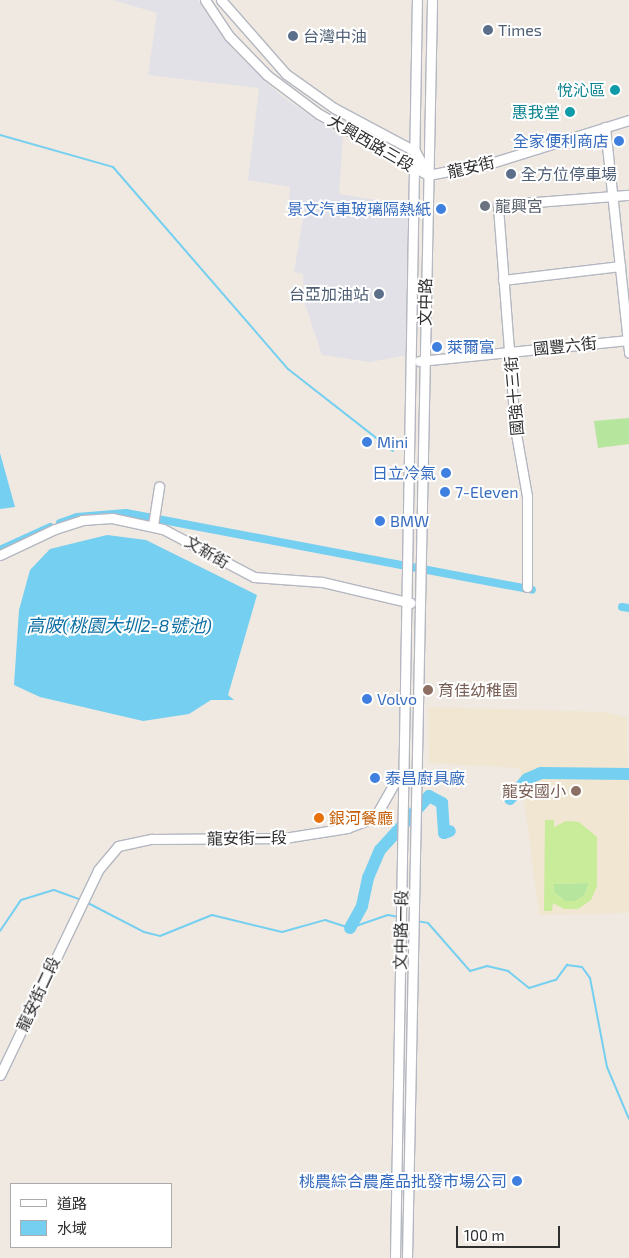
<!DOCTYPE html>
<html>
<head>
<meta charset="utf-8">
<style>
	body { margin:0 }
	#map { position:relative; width:629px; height:1258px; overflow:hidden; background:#efe9e1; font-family:"Exo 2","Noto Sans TC",sans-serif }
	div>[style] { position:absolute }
	.industrial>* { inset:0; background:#e3e1e8 }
	.education>* { inset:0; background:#f0e6d1 }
	.green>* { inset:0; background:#b6e59e }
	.pitch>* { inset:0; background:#c9ec9a }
	.water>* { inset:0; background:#75cff0 }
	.stream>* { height:2px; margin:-1px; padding:0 1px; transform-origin:1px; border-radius:1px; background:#75cff0 }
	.canal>* { height:8px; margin:-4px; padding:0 4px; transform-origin:4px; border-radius:4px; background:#75cff0 }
	.river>* { height:12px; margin:-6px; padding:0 6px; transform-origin:6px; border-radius:6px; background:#75cff0 }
	.roads { filter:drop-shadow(1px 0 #b4b7c1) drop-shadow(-1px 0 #b4b7c1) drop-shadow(0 1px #b4b7c1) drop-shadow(0 -1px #b4b7c1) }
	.minor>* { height:9px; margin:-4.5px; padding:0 4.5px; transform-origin:4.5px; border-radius:4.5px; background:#fff }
	.dots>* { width:14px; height:14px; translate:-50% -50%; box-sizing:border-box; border:2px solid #fff; border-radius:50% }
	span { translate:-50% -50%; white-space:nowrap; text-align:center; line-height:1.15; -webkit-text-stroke:4px #fff; paint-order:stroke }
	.service-label { font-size:16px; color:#4e5e75 }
	.left { translate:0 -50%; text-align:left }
	.right { translate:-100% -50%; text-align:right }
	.culture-label { font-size:16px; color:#0d838f }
	.shop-label { font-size:16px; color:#366cbe }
	.street-label { font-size:16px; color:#2e2e2e }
	.worship-label { font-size:16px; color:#5b616d }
	.education-label { font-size:16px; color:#785e54 }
	.food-label { font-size:16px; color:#c56008 }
	.water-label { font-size:18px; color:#0d6fa3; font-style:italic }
	.legend { position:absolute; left:10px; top:1183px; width:162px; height:65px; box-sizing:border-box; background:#fff; border:1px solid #ababab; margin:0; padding:6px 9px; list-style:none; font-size:15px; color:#2e2e2e }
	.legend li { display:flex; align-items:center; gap:10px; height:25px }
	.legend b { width:25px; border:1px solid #ababab }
	.scale { position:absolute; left:456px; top:1226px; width:104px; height:22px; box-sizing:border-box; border:2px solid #2e2e2e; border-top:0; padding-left:6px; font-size:15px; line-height:18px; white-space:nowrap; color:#2e2e2e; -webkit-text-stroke:4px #fff; paint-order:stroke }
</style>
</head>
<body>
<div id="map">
	<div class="industrial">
		<div style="clip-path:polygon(113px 0,198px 0,232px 48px,263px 79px,284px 98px,343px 137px,339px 194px,409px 205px,407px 355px,370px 362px,322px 355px,304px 301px,303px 274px,294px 272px,304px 211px,289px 205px,290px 187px,248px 180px,259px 88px,148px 75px,157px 13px)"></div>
	</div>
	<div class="education">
		<div style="clip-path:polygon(428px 707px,606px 712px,627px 718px,629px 913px,539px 915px,520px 768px,429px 763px)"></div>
	</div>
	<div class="green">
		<div style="clip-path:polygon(629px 418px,629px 444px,598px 448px,594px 421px)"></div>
		<div style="clip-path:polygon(589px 883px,584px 896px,575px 901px,565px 901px,554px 892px,553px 884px)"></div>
	</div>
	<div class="pitch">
		<div style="clip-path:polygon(evenodd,545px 820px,554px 820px,554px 827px,566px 821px,579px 822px,597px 837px,597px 886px,591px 900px,578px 909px,564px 909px,553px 903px,552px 911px,544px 911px,545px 820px,589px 883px,584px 896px,575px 901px,565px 901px,554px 892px,553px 884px,589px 883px)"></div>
	</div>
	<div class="water">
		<div style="clip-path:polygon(0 453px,15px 507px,0 509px)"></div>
		<div style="clip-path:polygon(107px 535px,146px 540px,257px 595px,228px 695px,234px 700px,211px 700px,189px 714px,143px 721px,40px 697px,14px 685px,19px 610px,30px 570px,50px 549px)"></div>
	</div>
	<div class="stream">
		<div style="left:0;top:135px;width:117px;rotate:15.8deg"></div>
		<div style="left:113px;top:167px;width:267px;rotate:49.1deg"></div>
		<div style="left:288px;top:369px;width:133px;rotate:38deg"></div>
		<div style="left:86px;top:902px;width:65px;rotate:27.3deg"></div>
		<div style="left:144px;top:932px;width:16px;rotate:14deg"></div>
		<div style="left:160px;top:936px;width:56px;rotate:-22deg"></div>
		<div style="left:212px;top:915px;width:72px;rotate:13.7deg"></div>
		<div style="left:282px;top:932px;width:45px;rotate:-15.6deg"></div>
		<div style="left:325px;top:920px;width:26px;rotate:18deg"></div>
		<div style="left:350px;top:928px;width:40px;rotate:-18.9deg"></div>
		<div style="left:388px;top:915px;width:11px;rotate:10deg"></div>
		<div style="left:416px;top:921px;width:12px;rotate:9deg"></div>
		<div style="left:428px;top:923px;width:64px;rotate:48.8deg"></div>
		<div style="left:470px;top:971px;width:18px;rotate:-16deg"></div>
		<div style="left:487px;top:966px;width:22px;rotate:13deg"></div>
		<div style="left:508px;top:971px;width:27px;rotate:39deg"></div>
		<div style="left:529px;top:988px;width:28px;rotate:-17deg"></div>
		<div style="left:556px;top:980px;width:19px;rotate:-54deg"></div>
		<div style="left:567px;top:965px;width:15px;rotate:8deg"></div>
		<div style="left:582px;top:967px;width:14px;rotate:54deg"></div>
		<div style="left:590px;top:978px;width:91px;rotate:79.2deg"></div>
		<div style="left:607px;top:1067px;width:56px;rotate:67.1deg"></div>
		<div style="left:0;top:931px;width:37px;rotate:-56deg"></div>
		<div style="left:21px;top:900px;width:34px;rotate:-17deg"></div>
		<div style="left:54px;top:890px;width:29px;rotate:20deg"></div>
	</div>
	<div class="canal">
		<div style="left:60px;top:523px;width:18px;rotate:-19deg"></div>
		<div style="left:77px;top:517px;width:49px;rotate:-4.7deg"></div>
		<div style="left:126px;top:513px;width:413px;rotate:10.7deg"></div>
		<div style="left:0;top:550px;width:55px;rotate:-24.7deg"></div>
		<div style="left:622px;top:607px;width:7px;rotate:8deg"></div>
	</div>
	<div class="river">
		<div style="left:510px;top:799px;width:26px;rotate:-50deg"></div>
		<div style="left:527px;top:779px;width:15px;rotate:-23deg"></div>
		<div style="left:541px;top:773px;width:88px;rotate:0.7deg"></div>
		<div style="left:350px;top:928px;width:25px;rotate:-61deg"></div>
		<div style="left:362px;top:906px;width:29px;rotate:-78deg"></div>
		<div style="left:368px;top:878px;width:30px;rotate:-67deg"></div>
		<div style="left:380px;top:850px;width:73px;rotate:-47.8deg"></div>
		<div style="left:429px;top:796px;width:15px;rotate:28deg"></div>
		<div style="left:442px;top:803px;width:30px;rotate:86deg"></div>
		<div style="left:444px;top:833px;width:6px;rotate:-18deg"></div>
	</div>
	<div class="roads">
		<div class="minor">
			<div style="left:205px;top:0;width:43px;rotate:56.3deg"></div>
			<div style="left:229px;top:36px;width:54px;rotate:45.7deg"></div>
			<div style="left:267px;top:75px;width:65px;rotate:36.9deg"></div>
			<div style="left:319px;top:114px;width:125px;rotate:29.2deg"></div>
			<div style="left:221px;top:0;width:98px;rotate:48.7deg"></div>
			<div style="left:286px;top:74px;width:59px;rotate:35.3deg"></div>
			<div style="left:334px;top:108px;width:92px;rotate:28deg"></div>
			<div style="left:415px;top:151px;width:25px;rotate:61deg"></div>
			<div style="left:605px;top:127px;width:227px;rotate:83.9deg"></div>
			<div style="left:428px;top:175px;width:64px;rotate:-10.8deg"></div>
			<div style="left:491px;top:163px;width:145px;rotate:-17.3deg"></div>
			<div style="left:503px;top:280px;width:118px;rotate:-6.8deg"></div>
			<div style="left:419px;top:361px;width:211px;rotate:-5.7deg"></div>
			<div style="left:153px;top:525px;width:39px;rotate:-81deg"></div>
			<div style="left:0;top:555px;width:61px;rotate:-25.3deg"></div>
			<div style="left:55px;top:529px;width:28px;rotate:-18deg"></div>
			<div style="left:82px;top:520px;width:30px;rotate:-4deg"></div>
			<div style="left:112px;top:518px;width:52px;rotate:12.2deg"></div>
			<div style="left:163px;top:529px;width:103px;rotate:27.8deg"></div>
			<div style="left:254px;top:577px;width:68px;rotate:4.2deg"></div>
			<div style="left:322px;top:582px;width:91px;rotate:13.3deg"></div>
			<div style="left:527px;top:587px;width:91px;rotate:-90deg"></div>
			<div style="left:527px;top:496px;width:69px;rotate:-100deg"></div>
			<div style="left:515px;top:428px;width:224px;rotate:-94.4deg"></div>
			<div style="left:498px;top:205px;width:131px;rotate:-4.4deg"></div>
			<div style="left:0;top:1075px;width:227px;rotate:-64.4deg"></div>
			<div style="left:98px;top:870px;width:31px;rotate:-50deg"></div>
			<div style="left:118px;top:846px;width:35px;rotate:-12deg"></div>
			<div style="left:152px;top:839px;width:132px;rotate:-0.4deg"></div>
			<div style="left:284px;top:838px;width:64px;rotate:-9deg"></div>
			<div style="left:347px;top:828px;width:30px;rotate:-21deg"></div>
			<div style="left:375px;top:817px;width:40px;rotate:-60.3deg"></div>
			<div style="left:395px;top:782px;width:12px;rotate:-9deg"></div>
			<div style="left:395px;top:1258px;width:1258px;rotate:-89deg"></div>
			<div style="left:407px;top:1258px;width:1258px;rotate:-88.86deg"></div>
		</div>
	</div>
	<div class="dots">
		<div style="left:488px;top:30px;background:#5c6f8a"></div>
		<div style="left:293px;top:36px;background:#5c6f8a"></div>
		<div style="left:615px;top:90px;background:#0f9aa8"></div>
		<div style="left:570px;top:112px;background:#0f9aa8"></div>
		<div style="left:619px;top:141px;background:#3f7fe0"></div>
		<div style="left:511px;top:174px;background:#5c6f8a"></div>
		<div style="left:485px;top:206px;background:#6b7280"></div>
		<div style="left:441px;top:209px;background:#3f7fe0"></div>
		<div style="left:379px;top:294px;background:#5c6f8a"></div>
		<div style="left:437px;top:347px;background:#3f7fe0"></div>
		<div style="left:367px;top:442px;background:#3f7fe0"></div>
		<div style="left:446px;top:473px;background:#3f7fe0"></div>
		<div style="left:445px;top:492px;background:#3f7fe0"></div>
		<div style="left:380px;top:521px;background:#3f7fe0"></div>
		<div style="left:428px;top:690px;background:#8d6e63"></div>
		<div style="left:367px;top:699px;background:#3f7fe0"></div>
		<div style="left:375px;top:778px;background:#3f7fe0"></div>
		<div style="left:576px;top:791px;background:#8d6e63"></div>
		<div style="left:319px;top:818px;background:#e8710a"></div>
		<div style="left:517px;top:1181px;background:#3f7fe0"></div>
	</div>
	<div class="service-label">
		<span class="left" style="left:498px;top:30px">Times</span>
		<span class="left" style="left:303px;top:36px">台灣中油</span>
		<span class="left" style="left:521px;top:174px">全方位停車場</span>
		<span class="right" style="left:369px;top:294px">台亞加油站</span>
	</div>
	<div class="culture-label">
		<span class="right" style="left:605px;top:90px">悅沁區</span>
		<span class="right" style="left:560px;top:112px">惠我堂</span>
	</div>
	<div class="shop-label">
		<span class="right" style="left:609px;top:141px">全家便利商店</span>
		<span class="right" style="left:431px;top:209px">景文汽車玻璃隔熱紙</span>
		<span class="left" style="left:447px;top:347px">萊爾富</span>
		<span class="left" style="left:377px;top:442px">Mini</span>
		<span class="right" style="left:436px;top:473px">日立冷氣</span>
		<span class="left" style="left:455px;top:492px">7-Eleven</span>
		<span class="left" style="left:390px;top:521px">BMW</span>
		<span class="left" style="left:377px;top:699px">Volvo</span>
		<span class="left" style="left:385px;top:778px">泰昌廚具廠</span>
		<span class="right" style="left:507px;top:1181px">桃農綜合農產品批發市場公司</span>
	</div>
	<div class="street-label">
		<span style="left:371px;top:143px;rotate:30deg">大興西路三段</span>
		<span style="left:471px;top:167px;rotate:-13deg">龍安街</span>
		<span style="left:425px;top:302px;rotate:-89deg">文中路</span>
		<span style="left:565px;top:346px;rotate:-6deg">國豐六街</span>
		<span style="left:514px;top:396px;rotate:-95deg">國強十三街</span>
		<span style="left:207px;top:552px;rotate:30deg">文新街</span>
		<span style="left:247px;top:838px;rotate:-1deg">龍安街一段</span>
		<span style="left:401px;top:930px;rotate:-89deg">文中路一段</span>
		<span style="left:38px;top:994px;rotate:-65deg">龍安街二段</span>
	</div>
	<div class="worship-label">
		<span class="left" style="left:495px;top:206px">龍興宮</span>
	</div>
	<div class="education-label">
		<span class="left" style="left:438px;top:690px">育佳幼稚園</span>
		<span class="right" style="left:566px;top:791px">龍安國小</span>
	</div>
	<div class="food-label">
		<span class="left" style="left:329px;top:818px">銀河餐廳</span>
	</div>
	<div class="water-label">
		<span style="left:119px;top:625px">高陂(桃園大圳2-8號池)</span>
	</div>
	<ul class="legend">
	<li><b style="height:6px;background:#fff"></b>道路</li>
	<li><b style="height:14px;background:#75cff0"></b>水域</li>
	</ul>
	<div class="scale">100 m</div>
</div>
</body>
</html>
